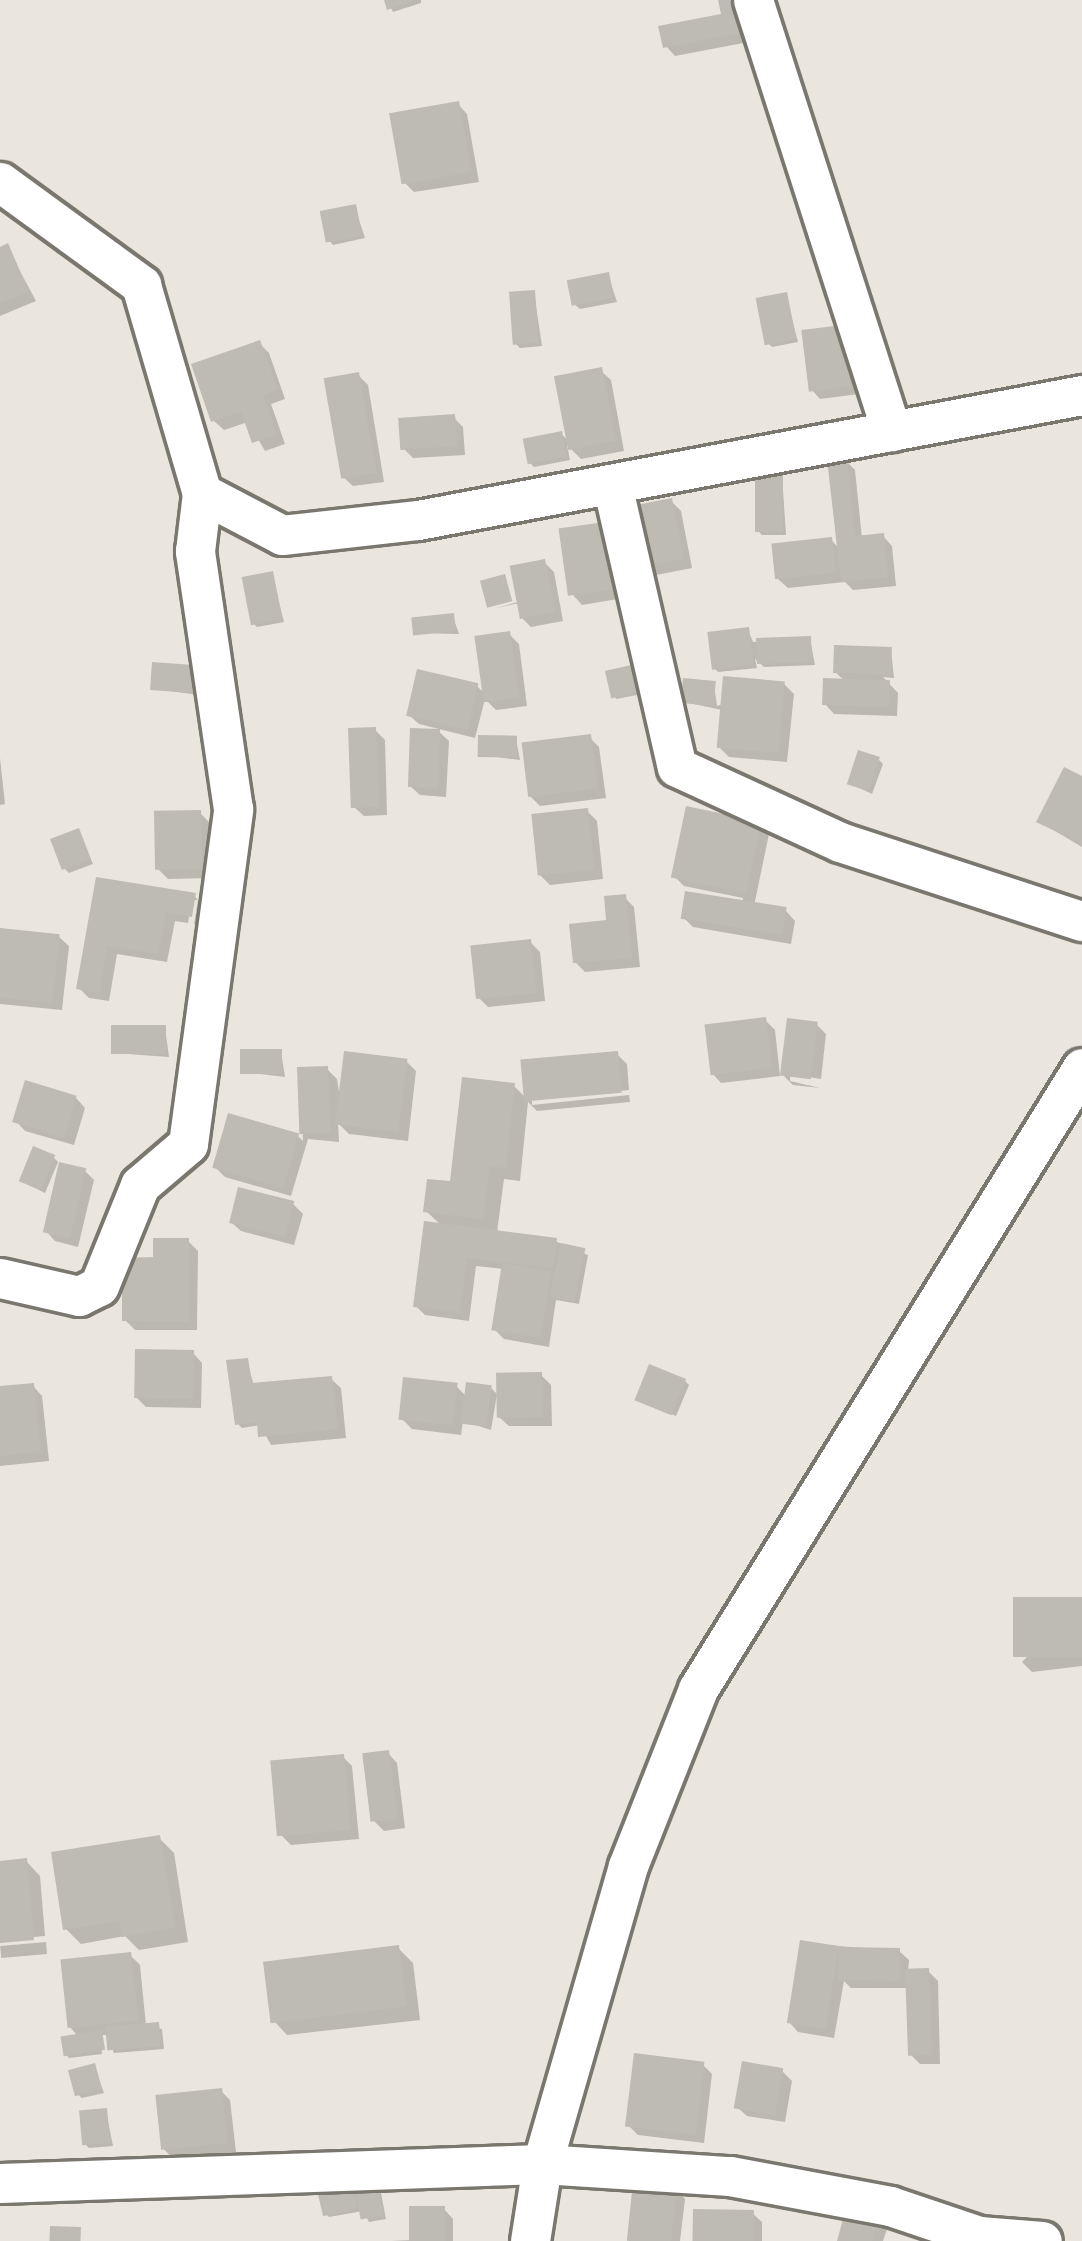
<!DOCTYPE html>
<html>
<head>
<meta charset="utf-8">
<style>
	body { margin:0 }
	#map { position:relative; width:1082px; height:2241px; overflow:hidden; background:#eae6dd; font-family:"Alegreya Sans",sans-serif }
	div>[style] { position:absolute }
	.shadow>* { inset:0; background:#0003; transform-origin:0 0 }
	.building>* { inset:0; background:#bebbb2; transform-origin:0 0 }
	.roads { filter:drop-shadow(3px 0 #7a776f) drop-shadow(-3px 0 #7a776f) drop-shadow(0 3px #7a776f) drop-shadow(0 -3px #7a776f) }
	.minor>* { height:39px; margin:-19.5px; padding:0 19.5px; transform-origin:19.5px; border-radius:19.5px; background:#fff }
	span { translate:-50% -50%; white-space:nowrap; text-align:center; line-height:1.15; -webkit-text-stroke:10px #eae6dd; paint-order:stroke }
</style>
</head>
<body>
<div id="map">
	<div class="shadow">
		<div style="clip-path:polygon(387px 0,421px 0,421px 3px,393px 12px)"></div>
		<div style="clip-path:polygon(722px 0,759px 40px,675px 56px,666px 46px,725px 16px)"></div>
		<div style="clip-path:polygon(458px 104px,467px 114px,479px 182px,414px 192px,404px 182px)"></div>
		<div style="clip-path:polygon(355px 208px,365px 238px,333px 245px,329px 240px)"></div>
		<div style="clip-path:polygon(7px 247px,36px 301px,0 316px,0 250px)"></div>
		<div style="clip-path:polygon(608px 275px,617px 302px,580px 309px,575px 305px)"></div>
		<div style="clip-path:polygon(534px 293px,542px 346px,520px 348px,516px 344px)"></div>
		<div style="clip-path:polygon(786px 296px,798px 342px,772px 347px,768px 343px)"></div>
		<div style="clip-path:polygon(852px 338px,859px 394px,820px 399px,811px 389px)"></div>
		<div style="clip-path:polygon(260px 344px,269px 353px,285px 399px,271px 404px,285px 444px,265px 451px,248px 422px,224px 430px,214px 421px)"></div>
		<div style="clip-path:polygon(601px 371px,611px 380px,624px 451px,581px 459px,567px 445px,570px 460px,534px 467px,530px 463px,561px 434px,570px 442px)"></div>
		<div style="clip-path:polygon(358px 375px,368px 385px,384px 482px,353px 486px,343px 477px)"></div>
		<div style="clip-path:polygon(453px 417px,463px 427px,465px 455px,413px 458px,403px 448px)"></div>
		<div style="clip-path:polygon(846px 461px,855px 470px,862px 538px,883px 536px,892px 546px,896px 586px,853px 590px,845px 582px,788px 588px,778px 579px,831px 540px,840px 549px)"></div>
		<div style="clip-path:polygon(782px 475px,786px 535px,762px 535px,758px 531px)"></div>
		<div style="clip-path:polygon(671px 501px,681px 511px,692px 568px,651px 576px,641px 566px)"></div>
		<div style="clip-path:polygon(563px 532px,630px 597px,582px 605px,573px 595px)"></div>
		<div style="clip-path:polygon(544px 562px,554px 572px,563px 621px,531px 627px,521px 617px,519px 603px,493px 609px,528px 599px)"></div>
		<div style="clip-path:polygon(272px 575px,284px 622px,257px 627px,253px 623px)"></div>
		<div style="clip-path:polygon(453px 617px,459px 634px,416px 633px)"></div>
		<div style="clip-path:polygon(748px 630px,753px 642px,810px 639px,815px 665px,764px 667px,755px 659px,757px 668px,718px 672px,714px 668px)"></div>
		<div style="clip-path:polygon(509px 634px,519px 644px,527px 706px,496px 710px,485px 699px,475px 738px,419px 724px,409px 715px,476px 685px,485px 694px)"></div>
		<div style="clip-path:polygon(891px 650px,894px 678px,883px 677px,898px 693px,897px 716px,834px 714px,825px 704px,846px 682px,835px 672px)"></div>
		<div style="clip-path:polygon(196px 668px,199px 695px,154px 689px)"></div>
		<div style="clip-path:polygon(608px 671px,648px 693px,616px 699px)"></div>
		<div style="clip-path:polygon(714px 684px,717px 706px,784px 684px,794px 694px,787px 762px,729px 757px,719px 747px,722px 710px,684px 702px)"></div>
		<div style="clip-path:polygon(436px 729px,449px 741px,446px 797px,420px 795px,410px 786px)"></div>
		<div style="clip-path:polygon(375px 730px,385px 740px,387px 815px,364px 816px,354px 807px)"></div>
		<div style="clip-path:polygon(589px 737px,599px 747px,606px 798px,540px 806px,530px 796px)"></div>
		<div style="clip-path:polygon(516px 739px,520px 760px,481px 755px)"></div>
		<div style="clip-path:polygon(0 758px,5px 804px,0 805px)"></div>
		<div style="clip-path:polygon(879px 760px,883px 764px,872px 794px,849px 783px)"></div>
		<div style="clip-path:polygon(1082px 779px,1082px 847px,1040px 822px)"></div>
		<div style="clip-path:polygon(587px 811px,597px 821px,603px 879px,550px 885px,540px 875px)"></div>
		<div style="clip-path:polygon(200px 813px,210px 823px,211px 878px,168px 879px,158px 869px)"></div>
		<div style="clip-path:polygon(759px 824px,769px 834px,754px 906px,786px 911px,795px 921px,791px 944px,693px 927px,684px 918px,742px 904px,743px 898px,684px 886px,675px 877px)"></div>
		<div style="clip-path:polygon(78px 831px,93px 864px,69px 873px,65px 869px)"></div>
		<div style="clip-path:polygon(98px 880px,194px 896px,204px 906px,201px 925px,194px 924px,198px 900px,192px 900px,188px 923px,175px 921px,167px 962px,117px 954px,109px 1001px,89px 998px,79px 988px)"></div>
		<div style="clip-path:polygon(624px 897px,634px 907px,640px 967px,585px 972px,575px 962px)"></div>
		<div style="clip-path:polygon(0 931px,59px 937px,69px 946px,62px 1010px,0 1004px)"></div>
		<div style="clip-path:polygon(530px 942px,540px 952px,545px 1001px,488px 1007px,478px 997px)"></div>
		<div style="clip-path:polygon(765px 1020px,775px 1030px,780px 1076px,721px 1083px,712px 1073px)"></div>
		<div style="clip-path:polygon(817px 1025px,826px 1034px,821px 1079px,790px 1074px,790px 1081px,820px 1088px,793px 1085px,784px 1076px)"></div>
		<div style="clip-path:polygon(165px 1028px,169px 1057px,114px 1053px)"></div>
		<div style="clip-path:polygon(281px 1052px,285px 1077px,243px 1072px)"></div>
		<div style="clip-path:polygon(617px 1054px,627px 1064px,629px 1090px,532px 1099px,532px 1105px,629px 1095px,630px 1102px,537px 1111px,528px 1102px,520px 1181px,504px 1179px,497px 1233px,555px 1241px,588px 1255px,579px 1304px,556px 1300px,549px 1347px,504px 1339px,494px 1329px,504px 1269px,476px 1266px,469px 1321px,425px 1315px,416px 1306px,442px 1226px,426px 1211px,453px 1185px,514px 1086px,527px 1099px)"></div>
		<div style="clip-path:polygon(406px 1061px,416px 1071px,408px 1141px,349px 1134px,338px 1123px,339px 1142px,308px 1139px,291px 1196px,225px 1177px,215px 1167px,297px 1135px,303px 1141px,300px 1070px,327px 1069px,337px 1079px,341px 1104px)"></div>
		<div style="clip-path:polygon(76px 1098px,85px 1108px,74px 1145px,25px 1131px,16px 1121px)"></div>
		<div style="clip-path:polygon(54px 1158px,58px 1162px,45px 1193px,21px 1181px)"></div>
		<div style="clip-path:polygon(85px 1171px,94px 1180px,78px 1247px,55px 1241px,46px 1231px)"></div>
		<div style="clip-path:polygon(293px 1204px,303px 1214px,294px 1245px,241px 1231px,231px 1222px)"></div>
		<div style="clip-path:polygon(188px 1241px,198px 1251px,197px 1330px,135px 1330px,125px 1320px,156px 1260px)"></div>
		<div style="clip-path:polygon(193px 1353px,202px 1363px,201px 1408px,146px 1407px,136px 1397px)"></div>
		<div style="clip-path:polygon(247px 1361px,254px 1386px,331px 1379px,341px 1388px,346px 1438px,271px 1445px,260px 1425px,242px 1428px,238px 1424px)"></div>
		<div style="clip-path:polygon(541px 1375px,551px 1385px,552px 1426px,509px 1426px,499px 1417px)"></div>
		<div style="clip-path:polygon(685px 1381px,689px 1385px,676px 1416px,638px 1399px)"></div>
		<div style="clip-path:polygon(33px 1386px,42px 1396px,49px 1461px,0 1466px,0 1389px)"></div>
		<div style="clip-path:polygon(456px 1386px,467px 1397px,491px 1388px,497px 1394px,491px 1430px,463px 1421px,461px 1435px,412px 1429px,402px 1419px)"></div>
		<div style="clip-path:polygon(1082px 1600px,1082px 1666px,1032px 1672px,1022px 1662px)"></div>
		<div style="clip-path:polygon(388px 1753px,397px 1763px,405px 1828px,384px 1831px,374px 1821px)"></div>
		<div style="clip-path:polygon(343px 1757px,352px 1766px,359px 1839px,291px 1845px,281px 1835px)"></div>
		<div style="clip-path:polygon(159px 1838px,174px 1853px,188px 1942px,139px 1950px,125px 1936px,81px 1944px,66px 1929px)"></div>
		<div style="clip-path:polygon(26px 1861px,40px 1876px,45px 1936px,0 1940px,0 1864px)"></div>
		<div style="left:46px;top:1942px;width:12px;height:46px;rotate:85deg"></div>
		<div style="clip-path:polygon(802px 1943px,899px 1951px,909px 1960px,908px 1971px,928px 1971px,938px 1981px,940px 2064px,920px 2064px,910px 2054px,909px 1988px,851px 1988px,844px 1981px,834px 2038px,798px 2032px,789px 2022px)"></div>
		<div style="clip-path:polygon(398px 1948px,413px 1963px,420px 2020px,287px 2035px,273px 2020px)"></div>
		<div style="clip-path:polygon(130px 1955px,140px 1965px,146px 2026px,162px 2029px,164px 2049px,114px 2053px,106px 2035px,100px 2035px,102px 2054px,69px 2058px,65px 2054px,77px 2035px,70px 2027px)"></div>
		<div style="clip-path:polygon(703px 2065px,712px 2074px,704px 2143px,638px 2135px,628px 2125px)"></div>
		<div style="clip-path:polygon(94px 2066px,104px 2093px,82px 2098px,77px 2094px)"></div>
		<div style="clip-path:polygon(782px 2071px,792px 2081px,785px 2122px,747px 2116px,737px 2107px)"></div>
		<div style="clip-path:polygon(221px 2091px,230px 2100px,236px 2152px,173px 2159px,164px 2149px)"></div>
		<div style="clip-path:polygon(106px 2111px,113px 2146px,89px 2148px,85px 2144px)"></div>
		<div style="clip-path:polygon(380px 2188px,386px 2219px,369px 2222px,363px 2211px,329px 2217px,325px 2213px,351px 2189px,361px 2199px)"></div>
		<div style="clip-path:polygon(675px 2189px,685px 2199px,680px 2241px,629px 2241px)"></div>
		<div style="clip-path:polygon(444px 2209px,453px 2219px,453px 2241px,391px 2241px,412px 2240px)"></div>
		<div style="clip-path:polygon(752px 2213px,762px 2222px,762px 2241px,695px 2241px)"></div>
		<div style="clip-path:polygon(877px 2219px,887px 2229px,883px 2241px,841px 2241px)"></div>
	</div>
	<div class="building">
		<div style="clip-path:polygon(384px 0,413px 0,413px 1px,387px 10px)"></div>
		<div style="clip-path:polygon(718px 0,745px 0,751px 31px,663px 48px,658px 26px,721px 14px)"></div>
		<div style="left:459px;top:101px;width:72px;height:71px;rotate:80deg"></div>
		<div style="left:356px;top:204px;width:32px;height:37px;rotate:79deg"></div>
		<div style="clip-path:polygon(8px 243px,29px 292px,0 303px,0 247px)"></div>
		<div style="left:609px;top:272px;width:26px;height:43px;rotate:79deg"></div>
		<div style="left:535px;top:290px;width:53px;height:26px;rotate:86deg"></div>
		<div style="left:787px;top:292px;width:48px;height:32px;rotate:79deg"></div>
		<div style="left:843px;top:325px;width:62px;height:42px;rotate:83deg"></div>
		<div style="clip-path:polygon(260px 340px,278px 389px,263px 395px,277px 434px,252px 443px,241px 412px,211px 422px,191px 364px)"></div>
		<div style="left:602px;top:367px;width:75px;height:49px;rotate:79deg"></div>
		<div style="left:359px;top:372px;width:102px;height:36px;rotate:80deg"></div>
		<div style="left:455px;top:414px;width:32px;height:57px;rotate:86deg"></div>
		<div style="left:562px;top:431px;width:26px;height:40px;rotate:79deg"></div>
		<div style="clip-path:polygon(847px 457px,855px 536px,884px 533px,888px 577px,841px 582px,827px 459px)"></div>
		<div style="left:755px;top:472px;width:28px;height:60px"></div>
		<div style="left:672px;top:498px;width:62px;height:47px;rotate:79deg"></div>
		<div style="left:612px;top:521px;width:68px;height:54px;rotate:82deg"></div>
		<div style="left:832px;top:537px;width:36px;height:61px;rotate:84deg"></div>
		<div style="left:545px;top:559px;width:54px;height:36px;rotate:79deg"></div>
		<div style="left:273px;top:571px;width:49px;height:32px;rotate:79deg"></div>
		<div style="left:505px;top:574px;width:28px;height:26px;rotate:75deg"></div>
		<div style="left:454px;top:613px;width:18px;height:43px;rotate:84deg"></div>
		<div style="left:749px;top:627px;width:38px;height:42px;rotate:83deg"></div>
		<div style="left:510px;top:631px;width:67px;height:36px;rotate:82deg"></div>
		<div style="left:811px;top:636px;width:26px;height:55px;rotate:88deg"></div>
		<div style="left:834px;top:645px;width:58px;height:28px;rotate:2deg"></div>
		<div style="left:152px;top:662px;width:45px;height:28px;rotate:4deg"></div>
		<div style="left:640px;top:663px;width:28px;height:36px;rotate:77deg"></div>
		<div style="left:417px;top:669px;width:63px;height:48px;rotate:13deg"></div>
		<div style="left:723px;top:676px;width:62px;height:72px;rotate:5deg"></div>
		<div style="left:683px;top:678px;width:33px;height:25px;rotate:5deg"></div>
		<div style="left:823px;top:678px;width:67px;height:27px;rotate:2deg"></div>
		<div style="left:376px;top:727px;width:80px;height:28px;rotate:88deg"></div>
		<div style="left:410px;top:728px;width:30px;height:59px;rotate:2deg"></div>
		<div style="left:591px;top:734px;width:55px;height:70px;rotate:83deg"></div>
		<div style="left:478px;top:735px;width:39px;height:22px;rotate:1deg"></div>
		<div style="left:858px;top:750px;width:23px;height:36px;rotate:18deg"></div>
		<div style="clip-path:polygon(1064px 767px,1082px 776px,1082px 844px,1036px 822px)"></div>
		<div style="left:686px;top:806px;width:77px;height:73px;rotate:12deg"></div>
		<div style="left:588px;top:808px;width:62px;height:57px;rotate:84deg"></div>
		<div style="left:201px;top:810px;width:59px;height:47px;rotate:89deg"></div>
		<div style="left:79px;top:828px;width:33px;height:31px;rotate:69deg"></div>
		<div style="clip-path:polygon(96px 877px,196px 893px,192px 917px,166px 913px,158px 954px,107px 946px,100px 993px,76px 989px)"></div>
		<div style="left:685px;top:891px;width:103px;height:28px;rotate:9deg"></div>
		<div style="clip-path:polygon(626px 894px,632px 958px,573px 963px,569px 924px,606px 920px,604px 896px)"></div>
		<div style="left:0;top:928px;width:60px;height:69px;rotate:6deg"></div>
		<div style="left:531px;top:939px;width:54px;height:61px;rotate:84deg"></div>
		<div style="left:766px;top:1017px;width:51px;height:62px;rotate:83deg"></div>
		<div style="left:787px;top:1018px;width:31px;height:58px;rotate:7deg"></div>
		<div style="left:111px;top:1025px;width:55px;height:29px"></div>
		<div style="left:240px;top:1049px;width:42px;height:25px"></div>
		<div style="left:344px;top:1051px;width:64px;height:74px;rotate:7deg"></div>
		<div style="left:618px;top:1051px;width:42px;height:98px;rotate:85deg"></div>
		<div style="left:328px;top:1066px;width:67px;height:31px;rotate:88deg"></div>
		<div style="clip-path:polygon(462px 1077px,515px 1083px,506px 1168px,490px 1166px,483px 1219px,423px 1212px,427px 1179px,450px 1181px)"></div>
		<div style="left:25px;top:1080px;width:54px;height:44px;rotate:17deg"></div>
		<div style="left:228px;top:1113px;width:74px;height:57px;rotate:16deg"></div>
		<div style="left:33px;top:1146px;width:24px;height:38px;rotate:22deg"></div>
		<div style="left:59px;top:1162px;width:28px;height:72px;rotate:13deg"></div>
		<div style="left:238px;top:1187px;width:58px;height:37px;rotate:14deg"></div>
		<div style="clip-path:polygon(424px 1221px,557px 1238px,553px 1268px,467px 1258px,460px 1312px,413px 1307px)"></div>
		<div style="clip-path:polygon(153px 1238px,189px 1238px,189px 1322px,122px 1321px,122px 1258px,153px 1257px)"></div>
		<div style="left:561px;top:1243px;width:25px;height:55px;rotate:12deg"></div>
		<div style="left:502px;top:1263px;width:50px;height:68px;rotate:9deg"></div>
		<div style="left:135px;top:1349px;width:59px;height:49px;rotate:1deg"></div>
		<div style="clip-path:polygon(248px 1358px,252px 1383px,332px 1376px,338px 1429px,258px 1437px,257px 1422px,235px 1425px,226px 1360px)"></div>
		<div style="left:649px;top:1364px;width:40px;height:39px;rotate:22deg"></div>
		<div style="left:542px;top:1372px;width:45px;height:46px;rotate:89deg"></div>
		<div style="left:403px;top:1377px;width:55px;height:43px;rotate:6deg"></div>
		<div style="left:466px;top:1382px;width:26px;height:42px;rotate:7deg"></div>
		<div style="clip-path:polygon(34px 1383px,41px 1452px,0 1456px,0 1386px)"></div>
		<div style="left:1082px;top:1597px;width:60px;height:69px;rotate:90deg"></div>
		<div style="left:389px;top:1750px;width:69px;height:27px;rotate:83deg"></div>
		<div style="left:344px;top:1754px;width:76px;height:74px;rotate:85deg"></div>
		<div style="clip-path:polygon(160px 1835px,175px 1928px,122px 1937px,119px 1921px,63px 1930px,51px 1852px)"></div>
		<div style="clip-path:polygon(27px 1858px,34px 1940px,0 1943px,0 1861px)"></div>
		<div style="left:800px;top:1940px;width:39px;height:84px;rotate:9deg"></div>
		<div style="left:399px;top:1945px;width:62px;height:137px;rotate:83deg"></div>
		<div style="left:839px;top:1947px;width:61px;height:33px;rotate:1deg"></div>
		<div style="left:131px;top:1952px;width:69px;height:71px;rotate:84deg"></div>
		<div style="left:929px;top:1968px;width:87px;height:24px;rotate:88deg"></div>
		<div style="left:159px;top:2022px;width:24px;height:54px;rotate:85deg"></div>
		<div style="left:102px;top:2030px;width:20px;height:42px;rotate:81deg"></div>
		<div style="left:634px;top:2053px;width:71px;height:74px;rotate:7deg"></div>
		<div style="left:742px;top:2061px;width:42px;height:48px;rotate:10deg"></div>
		<div style="left:95px;top:2063px;width:27px;height:28px;rotate:75deg"></div>
		<div style="left:222px;top:2088px;width:55px;height:67px;rotate:84deg"></div>
		<div style="left:107px;top:2108px;width:35px;height:28px;rotate:85deg"></div>
		<div style="left:377px;top:2180px;width:36px;height:23px;rotate:80deg"></div>
		<div style="left:633px;top:2182px;width:44px;height:59px;rotate:6deg"></div>
		<div style="left:352px;top:2186px;width:23px;height:35px;rotate:77deg"></div>
		<div style="left:445px;top:2206px;width:35px;height:36px;rotate:90deg"></div>
		<div style="clip-path:polygon(846px 2208px,879px 2216px,872px 2241px,837px 2241px)"></div>
		<div style="left:693px;top:2209px;width:61px;height:32px;rotate:1deg"></div>
		<div style="left:50px;top:2226px;width:31px;height:15px;rotate:2deg"></div>
	</div>
	<div class="roads">
		<div class="minor">
			<div style="left:753px;top:0;width:453px;rotate:72.2deg"></div>
			<div style="left:0;top:182px;width:175px;rotate:36.1deg"></div>
			<div style="left:141px;top:285px;width:217px;rotate:73.7deg"></div>
			<div style="left:202px;top:493px;width:90px;rotate:27.7deg"></div>
			<div style="left:282px;top:535px;width:137px;rotate:-6.3deg"></div>
			<div style="left:418px;top:520px;width:676px;rotate:-10.66deg"></div>
			<div style="left:612px;top:484px;width:290px;rotate:77.1deg"></div>
			<div style="left:677px;top:767px;width:179px;rotate:24.7deg"></div>
			<div style="left:840px;top:842px;width:255px;rotate:18.1deg"></div>
			<div style="left:0;top:1278px;width:81px;rotate:12.8deg"></div>
			<div style="left:79px;top:1296px;width:22px;rotate:-27deg"></div>
			<div style="left:99px;top:1286px;width:109px;rotate:-67.9deg"></div>
			<div style="left:140px;top:1185px;width:63px;rotate:-40.5deg"></div>
			<div style="left:188px;top:1144px;width:338px;rotate:-82.3deg"></div>
			<div style="left:233px;top:809px;width:261px;rotate:-98.4deg"></div>
			<div style="left:195px;top:551px;width:58px;rotate:-83.1deg"></div>
			<div style="left:0;top:2183px;width:542px;rotate:-2.01deg"></div>
			<div style="left:542px;top:2164px;width:188px;rotate:3.7deg"></div>
			<div style="left:730px;top:2176px;width:163px;rotate:10.6deg"></div>
			<div style="left:890px;top:2206px;width:94px;rotate:18.6deg"></div>
			<div style="left:979px;top:2236px;width:63px;rotate:4.5deg"></div>
			<div style="left:530px;top:2241px;width:78px;rotate:-81.1deg"></div>
			<div style="left:542px;top:2164px;width:310px;rotate:-73.9deg"></div>
			<div style="left:628px;top:1866px;width:190px;rotate:-68.4deg"></div>
			<div style="left:698px;top:1689px;width:730px;rotate:-58.27deg"></div>
		</div>
	</div>
</div>
</body>
</html>
